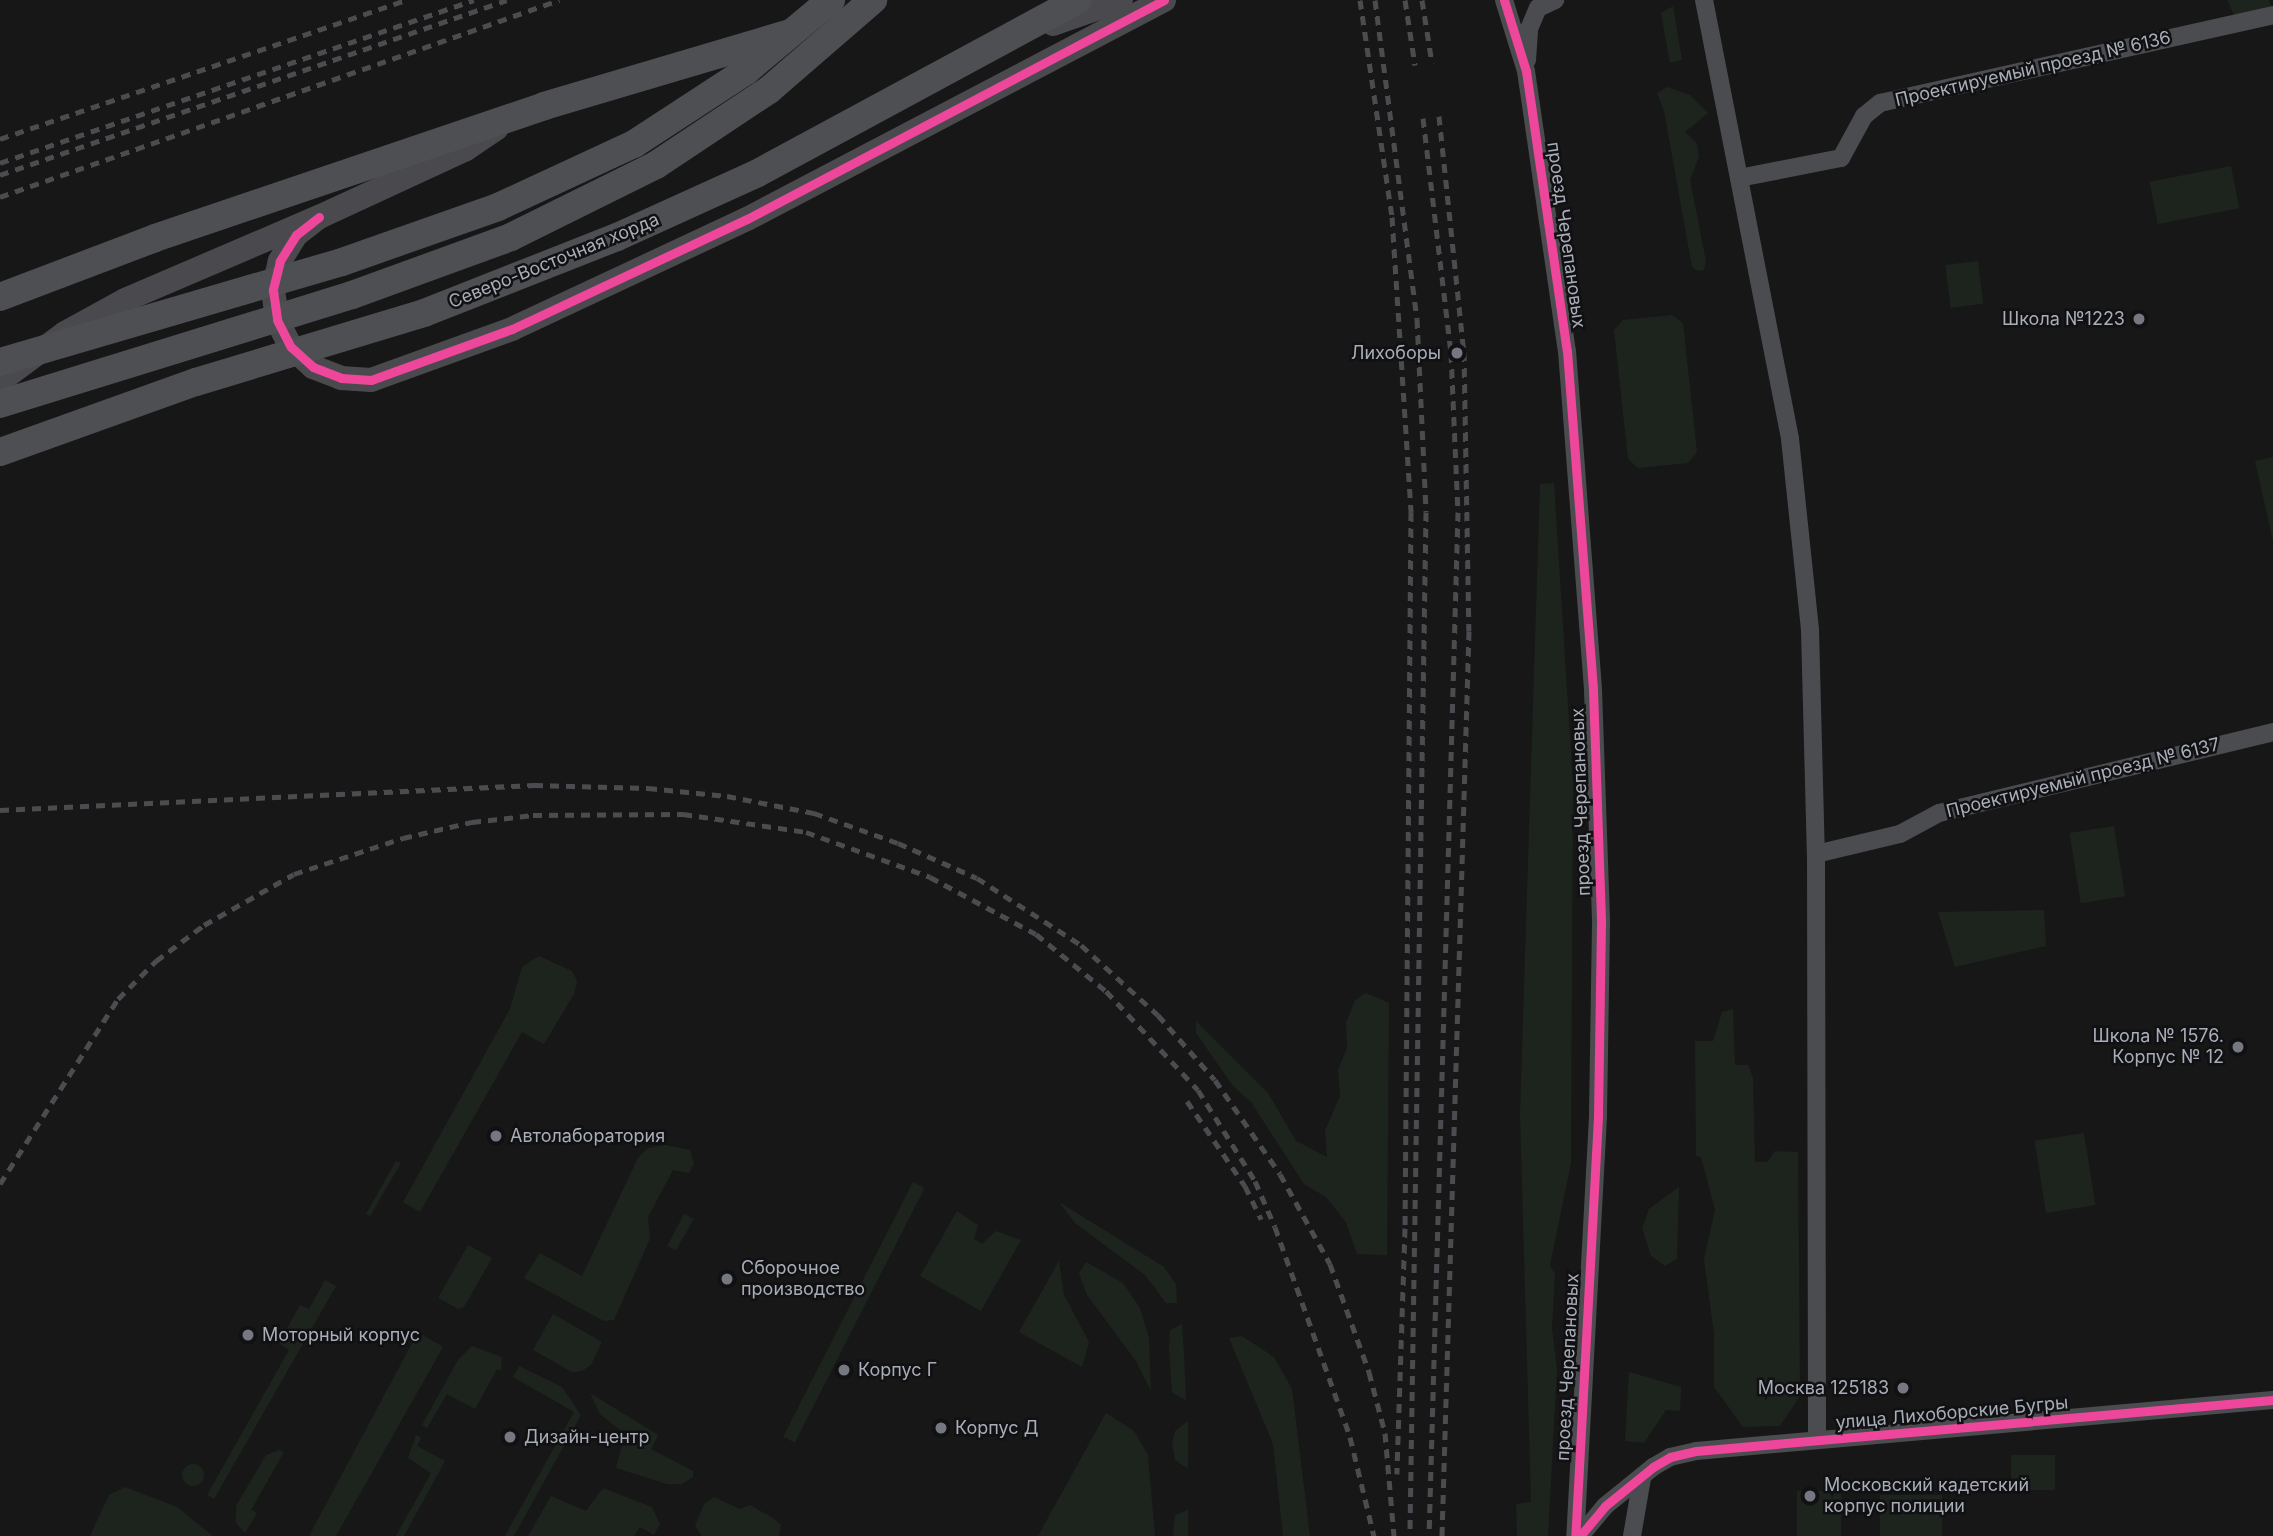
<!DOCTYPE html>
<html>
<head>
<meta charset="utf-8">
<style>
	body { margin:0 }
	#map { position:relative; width:2273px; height:1536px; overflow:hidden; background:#171717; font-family:Inter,sans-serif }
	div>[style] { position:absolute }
	.green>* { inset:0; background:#1d241e; transform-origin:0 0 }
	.round { border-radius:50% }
	.street>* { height:18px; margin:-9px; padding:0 9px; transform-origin:9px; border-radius:9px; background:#4b4c50 }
	.secondary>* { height:24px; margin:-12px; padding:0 12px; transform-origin:12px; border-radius:12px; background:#4a4a4e }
	.primary>* { height:28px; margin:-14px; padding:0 14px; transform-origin:14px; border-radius:14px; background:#4d4f52 }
	.rail>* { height:5px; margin-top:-2.5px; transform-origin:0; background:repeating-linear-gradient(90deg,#4b4c4f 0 9px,transparent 0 16px) }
	.primary-bridge>* { height:28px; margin:-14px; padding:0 14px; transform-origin:14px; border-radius:14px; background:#4d4f52 }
	.cycleway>* { height:9px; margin:-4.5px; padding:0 4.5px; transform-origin:4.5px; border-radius:4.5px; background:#ed469a }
	.dots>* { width:19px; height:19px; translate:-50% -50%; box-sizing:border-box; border:4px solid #111113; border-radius:50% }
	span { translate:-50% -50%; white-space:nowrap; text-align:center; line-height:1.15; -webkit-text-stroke:5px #111113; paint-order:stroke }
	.street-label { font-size:18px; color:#a8adb8 }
	.poi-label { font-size:18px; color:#a8adb8 }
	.right { translate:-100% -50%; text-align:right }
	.left { translate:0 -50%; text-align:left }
</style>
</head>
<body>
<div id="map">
	<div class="green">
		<div style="clip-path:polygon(2227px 0,2269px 0,2271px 7px,2234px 15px)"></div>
		<div style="clip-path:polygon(1673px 6px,1682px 60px,1670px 63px,1661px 13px)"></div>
		<div style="clip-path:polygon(1667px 87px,1690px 95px,1708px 113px,1685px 132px,1697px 144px,1699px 156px,1690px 180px,1706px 261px,1704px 270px,1698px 271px,1692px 267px,1664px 111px,1657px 93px)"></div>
		<div style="left:2231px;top:166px;width:43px;height:83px;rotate:79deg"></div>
		<div style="left:1978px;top:261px;width:43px;height:33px;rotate:83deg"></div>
		<div style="clip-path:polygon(1672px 315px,1683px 323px,1697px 452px,1688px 463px,1638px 468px,1628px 459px,1614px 330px,1623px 320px)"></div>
		<div style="clip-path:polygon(2273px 457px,2273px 541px,2255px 461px)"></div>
		<div style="clip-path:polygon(1554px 483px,1573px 785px,1571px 1163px,1550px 1265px,1555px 1274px,1552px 1328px,1557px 1370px,1548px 1536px,1517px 1536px,1516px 1504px,1531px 1502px,1520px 1114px,1540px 484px)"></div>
		<div style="left:2114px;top:826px;width:71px;height:45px;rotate:81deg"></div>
		<div style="clip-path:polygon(2044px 910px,2046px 946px,1955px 967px,1938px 912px)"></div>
		<div style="clip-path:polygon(539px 956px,572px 971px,577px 981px,574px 994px,544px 1044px,522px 1032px,420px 1212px,403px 1202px,510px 1009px,522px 967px)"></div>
		<div style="clip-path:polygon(1366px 993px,1389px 1003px,1387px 1255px,1357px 1254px,1346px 1222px,1326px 1197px,1304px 1184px,1251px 1102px,1233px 1086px,1196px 1033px,1196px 1021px,1268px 1093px,1296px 1141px,1327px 1157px,1325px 1131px,1340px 1096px,1338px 1070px,1347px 1048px,1346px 1023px,1355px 1000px)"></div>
		<div style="clip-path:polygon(1733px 1009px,1735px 1065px,1748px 1065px,1753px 1078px,1755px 1162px,1767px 1162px,1775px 1151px,1798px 1152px,1800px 1396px,1780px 1426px,1743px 1427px,1714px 1387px,1714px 1334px,1704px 1259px,1715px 1210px,1701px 1157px,1696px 1156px,1695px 1041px,1713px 1041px,1722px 1012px)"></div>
		<div style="left:2084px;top:1133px;width:73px;height:50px;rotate:81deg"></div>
		<div style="clip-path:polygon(665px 1145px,690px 1150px,694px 1164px,689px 1173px,673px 1170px,648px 1217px,650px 1239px,614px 1320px,604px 1321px,524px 1278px,540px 1253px,582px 1276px,638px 1158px,648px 1148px)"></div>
		<div style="clip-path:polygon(396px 1161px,401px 1163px,370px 1216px,366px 1214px)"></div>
		<div style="left:913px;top:1182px;width:13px;height:286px;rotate:27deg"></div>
		<div style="clip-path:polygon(1679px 1187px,1677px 1259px,1665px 1266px,1651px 1256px,1642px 1228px,1649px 1209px)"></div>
		<div style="clip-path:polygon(1059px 1202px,1164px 1267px,1176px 1284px,1177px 1303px,1166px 1303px,1145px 1275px,1075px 1223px)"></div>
		<div style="clip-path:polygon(957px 1211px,978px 1225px,974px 1239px,982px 1244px,996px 1231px,1021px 1240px,981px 1311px,920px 1276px)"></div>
		<div style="clip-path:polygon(684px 1214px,694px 1219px,676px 1250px,667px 1246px)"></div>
		<div style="clip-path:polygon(468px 1245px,492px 1258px,464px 1307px,458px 1309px,438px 1298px)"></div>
		<div style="clip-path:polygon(1059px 1261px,1064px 1295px,1089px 1342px,1082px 1367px,1019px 1332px)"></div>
		<div style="clip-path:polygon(1086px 1262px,1123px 1283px,1140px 1308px,1149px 1338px,1151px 1391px,1136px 1361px,1087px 1295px,1079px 1273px)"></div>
		<div style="clip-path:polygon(325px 1280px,336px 1286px,214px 1499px,207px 1495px,289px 1350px,279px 1343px,300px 1305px,309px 1309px)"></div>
		<div style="clip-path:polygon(553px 1314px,602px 1342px,591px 1365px,582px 1371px,572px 1372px,533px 1350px)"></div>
		<div style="clip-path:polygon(1182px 1324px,1184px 1354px,1186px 1400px,1172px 1393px,1169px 1349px,1170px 1330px)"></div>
		<div style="clip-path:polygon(418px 1332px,443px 1347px,336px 1536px,309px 1536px)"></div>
		<div style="clip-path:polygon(1242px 1336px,1274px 1357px,1292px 1389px,1310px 1536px,1283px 1536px,1273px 1444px,1229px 1338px)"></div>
		<div style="clip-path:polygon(472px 1346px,502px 1357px,501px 1371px,497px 1369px,475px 1409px,447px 1394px,427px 1428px,422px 1425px,458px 1360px)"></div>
		<div style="clip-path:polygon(519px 1366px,562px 1387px,581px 1415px,514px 1536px,505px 1536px,574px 1412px,513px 1377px)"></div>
		<div style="clip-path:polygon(1629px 1372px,1681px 1387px,1680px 1411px,1666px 1410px,1644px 1443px,1625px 1441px)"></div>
		<div style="clip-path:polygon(590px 1393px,658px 1435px,651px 1449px,693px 1471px,693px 1477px,682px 1484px,667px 1484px,616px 1468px,625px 1434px,600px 1414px)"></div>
		<div style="clip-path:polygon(1106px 1413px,1134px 1431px,1148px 1455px,1155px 1536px,1038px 1536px)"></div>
		<div style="clip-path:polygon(1188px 1421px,1188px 1469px,1175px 1460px,1172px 1443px,1175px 1431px)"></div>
		<div style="clip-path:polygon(416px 1435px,421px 1438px,417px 1446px,445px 1461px,404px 1536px,396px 1536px,431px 1473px,408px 1458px)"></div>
		<div style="clip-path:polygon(279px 1450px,284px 1452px,251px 1510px,257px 1513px,245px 1533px,236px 1523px,236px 1506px,266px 1455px)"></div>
		<div style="left:2011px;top:1455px;width:44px;height:35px"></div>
		<div class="round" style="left:182px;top:1464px;width:22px;height:22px"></div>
		<div style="clip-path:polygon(125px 1487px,177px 1507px,213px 1536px,90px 1536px,109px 1495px)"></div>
		<div style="clip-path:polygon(603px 1488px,652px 1507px,660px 1524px,654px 1535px,640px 1527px,634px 1536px,528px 1536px,551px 1496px,586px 1511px)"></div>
		<div style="left:1797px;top:1491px;width:44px;height:45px"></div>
		<div style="left:1942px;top:1495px;width:41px;height:62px;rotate:90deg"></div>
		<div style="clip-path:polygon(714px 1497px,740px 1509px,750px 1505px,773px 1518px,781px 1525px,779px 1536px,702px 1536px,695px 1526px,704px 1504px)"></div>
		<div style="clip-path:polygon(1188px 1510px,1188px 1536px,1173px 1536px,1175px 1515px)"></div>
	</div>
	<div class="street">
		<div style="left:1504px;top:0;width:74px;rotate:72.8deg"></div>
		<div style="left:1526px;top:71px;width:283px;rotate:81.7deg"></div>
		<div style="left:1567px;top:351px;width:340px;rotate:85.6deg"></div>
		<div style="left:1593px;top:690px;width:234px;rotate:88deg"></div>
		<div style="left:1601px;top:924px;width:193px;rotate:90.9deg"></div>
		<div style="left:1598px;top:1117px;width:420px;rotate:93.1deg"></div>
		<div style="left:1704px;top:0;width:447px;rotate:78.9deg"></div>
		<div style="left:1790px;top:439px;width:192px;rotate:84deg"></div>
		<div style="left:1810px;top:630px;width:224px;rotate:88.5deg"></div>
		<div style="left:1816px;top:854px;width:586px;rotate:89.9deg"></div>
		<div style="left:1527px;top:60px;width:31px;rotate:-86deg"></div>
		<div style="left:1529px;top:29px;width:23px;rotate:-67deg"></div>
		<div style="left:1538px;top:8px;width:19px;rotate:-25deg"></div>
		<div style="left:1739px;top:178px;width:104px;rotate:-11.1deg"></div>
		<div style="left:1841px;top:158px;width:48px;rotate:-61.3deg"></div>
		<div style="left:1864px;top:116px;width:21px;rotate:-39deg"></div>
		<div style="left:1880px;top:103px;width:403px;rotate:-12.6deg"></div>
		<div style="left:1816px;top:854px;width:86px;rotate:-13.4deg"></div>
		<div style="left:1900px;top:834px;width:44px;rotate:-28.3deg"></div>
		<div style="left:1939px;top:813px;width:344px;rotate:-13.6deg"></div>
		<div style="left:1580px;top:1536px;width:39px;rotate:-50deg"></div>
		<div style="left:1605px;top:1506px;width:62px;rotate:-39.1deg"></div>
		<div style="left:1653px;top:1467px;width:20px;rotate:-30deg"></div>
		<div style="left:1670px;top:1457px;width:27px;rotate:-13deg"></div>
		<div style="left:1696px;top:1451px;width:579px;rotate:-5.05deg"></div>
		<div style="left:1632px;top:1536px;width:59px;rotate:-80.2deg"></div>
	</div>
	<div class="secondary">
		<div style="left:1053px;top:24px;width:72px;rotate:-19.4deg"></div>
		<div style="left:319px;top:217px;width:29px;rotate:142deg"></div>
		<div style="left:296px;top:235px;width:31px;rotate:122deg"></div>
		<div style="left:280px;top:261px;width:30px;rotate:104deg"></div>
		<div style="left:273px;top:290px;width:30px;rotate:82deg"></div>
		<div style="left:277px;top:320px;width:30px;rotate:63deg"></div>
		<div style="left:291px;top:347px;width:30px;rotate:42deg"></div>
		<div style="left:313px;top:367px;width:30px;rotate:21deg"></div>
		<div style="left:341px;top:378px;width:30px;rotate:4deg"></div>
		<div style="left:371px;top:380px;width:150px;rotate:-19.9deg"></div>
		<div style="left:512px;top:329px;width:259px;rotate:-25.1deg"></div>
		<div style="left:747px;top:219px;width:471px;rotate:-27.7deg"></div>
		<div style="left:0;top:381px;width:81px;rotate:-36.4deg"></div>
		<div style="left:65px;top:333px;width:68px;rotate:-28.8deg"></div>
		<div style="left:125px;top:300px;width:211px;rotate:-23.2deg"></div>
		<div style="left:319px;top:217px;width:162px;rotate:-24.8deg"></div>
		<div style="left:466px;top:149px;width:37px;rotate:-34deg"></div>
	</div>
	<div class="primary">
		<div style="left:617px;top:237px;width:153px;rotate:-24.4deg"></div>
		<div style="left:756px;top:174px;width:366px;rotate:-28.4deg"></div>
		<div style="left:0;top:297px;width:166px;rotate:-20.8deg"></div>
		<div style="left:155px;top:238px;width:411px;rotate:-18.7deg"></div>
		<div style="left:544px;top:106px;width:257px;rotate:-16.5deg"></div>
	</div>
	<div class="rail">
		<div style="left:1360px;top:0;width:219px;rotate:81.6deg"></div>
		<div style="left:1392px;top:217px;width:296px;rotate:86.3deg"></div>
		<div style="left:1411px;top:512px;width:716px;rotate:90.48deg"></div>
		<div style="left:1405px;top:1228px;width:246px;rotate:91.9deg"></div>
		<div style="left:1375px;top:0;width:322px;rotate:82.5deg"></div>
		<div style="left:1417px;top:319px;width:193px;rotate:87.3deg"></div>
		<div style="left:1426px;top:512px;width:1024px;rotate:90.9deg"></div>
		<div style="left:1405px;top:0;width:66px;rotate:81.3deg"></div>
		<div style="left:1422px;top:0;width:64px;rotate:81deg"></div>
		<div style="left:1439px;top:116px;width:237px;rotate:84deg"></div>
		<div style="left:1464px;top:352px;width:279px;rotate:89deg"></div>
		<div style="left:1469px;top:631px;width:905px;rotate:91.71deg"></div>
		<div style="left:1423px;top:118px;width:237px;rotate:83.2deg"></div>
		<div style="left:1451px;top:353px;width:159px;rotate:87.5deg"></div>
		<div style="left:1458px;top:512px;width:1024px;rotate:91.62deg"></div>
		<div style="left:0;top:139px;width:430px;rotate:-18.9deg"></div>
		<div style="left:0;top:163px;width:501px;rotate:-18.98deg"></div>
		<div style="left:0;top:175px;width:536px;rotate:-19.04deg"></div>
		<div style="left:0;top:197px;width:593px;rotate:-19.41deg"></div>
		<div style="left:0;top:810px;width:535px;rotate:-2.68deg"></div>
		<div style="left:534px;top:785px;width:114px;rotate:1.5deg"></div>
		<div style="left:648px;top:788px;width:79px;rotate:5.8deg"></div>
		<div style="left:727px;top:796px;width:89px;rotate:11.1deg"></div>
		<div style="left:814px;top:813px;width:89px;rotate:19.7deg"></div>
		<div style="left:898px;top:843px;width:86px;rotate:23.9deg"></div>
		<div style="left:977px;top:878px;width:124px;rotate:32.8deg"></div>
		<div style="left:1081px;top:945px;width:104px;rotate:42.3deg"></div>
		<div style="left:1158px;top:1015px;width:86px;rotate:48.8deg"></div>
		<div style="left:1215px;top:1080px;width:114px;rotate:55.3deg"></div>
		<div style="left:1280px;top:1174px;width:103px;rotate:60.9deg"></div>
		<div style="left:1330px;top:1264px;width:115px;rotate:70.1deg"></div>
		<div style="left:1369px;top:1372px;width:63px;rotate:75.3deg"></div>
		<div style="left:1385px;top:1433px;width:103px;rotate:85deg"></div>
		<div style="left:1187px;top:1101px;width:103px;rotate:55.7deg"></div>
		<div style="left:1245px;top:1186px;width:37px;rotate:64deg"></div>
		<div style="left:0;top:1184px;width:219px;rotate:-57.5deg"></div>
		<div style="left:118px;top:999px;width:54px;rotate:-45deg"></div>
		<div style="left:156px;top:961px;width:60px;rotate:-36.9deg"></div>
		<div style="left:204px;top:925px;width:103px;rotate:-29.5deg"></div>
		<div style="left:294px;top:874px;width:115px;rotate:-18.3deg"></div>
		<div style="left:403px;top:838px;width:71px;rotate:-13.1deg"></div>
		<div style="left:472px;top:822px;width:61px;rotate:-6.5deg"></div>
		<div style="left:533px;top:815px;width:150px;rotate:-0.4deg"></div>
		<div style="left:683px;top:814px;width:124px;rotate:8.3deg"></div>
		<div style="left:806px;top:832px;width:132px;rotate:19.9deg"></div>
		<div style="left:930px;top:877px;width:120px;rotate:28.3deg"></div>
		<div style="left:1036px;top:934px;width:90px;rotate:39.2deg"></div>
		<div style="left:1106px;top:991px;width:135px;rotate:47.1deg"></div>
		<div style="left:1198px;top:1090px;width:107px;rotate:57.9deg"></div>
		<div style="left:1255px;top:1181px;width:50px;rotate:66.5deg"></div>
		<div style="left:1275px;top:1227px;width:223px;rotate:70.3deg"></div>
		<div style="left:1350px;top:1437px;width:102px;rotate:76.4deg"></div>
	</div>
	<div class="primary-bridge">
		<div style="left:0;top:362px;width:356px;rotate:-16.3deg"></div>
		<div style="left:342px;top:262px;width:165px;rotate:-19.4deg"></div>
		<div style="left:498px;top:207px;width:150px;rotate:-24.9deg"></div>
		<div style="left:634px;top:144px;width:134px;rotate:-33.1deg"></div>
		<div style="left:746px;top:71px;width:111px;rotate:-39.9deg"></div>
		<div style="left:0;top:404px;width:368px;rotate:-17.2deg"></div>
		<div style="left:352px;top:295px;width:169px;rotate:-20deg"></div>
		<div style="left:511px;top:237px;width:162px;rotate:-26.4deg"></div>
		<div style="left:656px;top:165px;width:136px;rotate:-33.6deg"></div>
		<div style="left:769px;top:90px;width:138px;rotate:-40.9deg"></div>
		<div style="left:0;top:452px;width:208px;rotate:-19.7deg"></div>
		<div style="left:196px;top:382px;width:238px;rotate:-16.8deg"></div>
		<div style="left:424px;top:313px;width:207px;rotate:-21.5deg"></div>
	</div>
	<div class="cycleway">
		<div style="left:1504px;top:0;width:74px;rotate:72.8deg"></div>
		<div style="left:1526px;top:71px;width:283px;rotate:81.7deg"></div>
		<div style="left:1567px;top:351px;width:340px;rotate:85.6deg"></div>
		<div style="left:1593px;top:690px;width:234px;rotate:88deg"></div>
		<div style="left:1601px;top:924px;width:193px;rotate:90.9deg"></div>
		<div style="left:1598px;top:1117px;width:420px;rotate:93.1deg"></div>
		<div style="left:319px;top:217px;width:29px;rotate:142deg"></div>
		<div style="left:296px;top:235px;width:31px;rotate:122deg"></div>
		<div style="left:280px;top:261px;width:30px;rotate:104deg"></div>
		<div style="left:273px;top:290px;width:30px;rotate:82deg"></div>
		<div style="left:277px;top:320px;width:30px;rotate:63deg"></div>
		<div style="left:291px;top:347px;width:30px;rotate:42deg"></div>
		<div style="left:313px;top:367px;width:30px;rotate:21deg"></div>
		<div style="left:341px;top:378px;width:30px;rotate:4deg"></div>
		<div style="left:371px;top:380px;width:150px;rotate:-19.9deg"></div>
		<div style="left:512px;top:329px;width:259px;rotate:-25.1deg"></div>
		<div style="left:747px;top:219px;width:471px;rotate:-27.7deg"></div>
		<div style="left:1580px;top:1536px;width:39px;rotate:-50deg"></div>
		<div style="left:1605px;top:1506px;width:62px;rotate:-39.1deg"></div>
		<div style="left:1653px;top:1467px;width:20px;rotate:-30deg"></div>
		<div style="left:1670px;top:1457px;width:27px;rotate:-13deg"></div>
		<div style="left:1696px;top:1451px;width:579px;rotate:-5.05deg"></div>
	</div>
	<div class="dots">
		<div style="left:2139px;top:319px;background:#757880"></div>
		<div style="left:1457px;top:353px;background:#757880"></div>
		<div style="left:2238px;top:1047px;background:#757880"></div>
		<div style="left:496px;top:1136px;background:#757880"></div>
		<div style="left:727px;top:1279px;background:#757880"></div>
		<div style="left:248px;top:1335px;background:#757880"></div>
		<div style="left:844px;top:1370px;background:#757880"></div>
		<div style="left:1903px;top:1388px;background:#757880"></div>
		<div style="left:941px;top:1428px;background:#757880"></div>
		<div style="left:510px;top:1437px;background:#757880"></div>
		<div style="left:1810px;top:1496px;background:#757880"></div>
	</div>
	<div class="street-label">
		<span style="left:2033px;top:69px;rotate:-13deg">Проектируемый проезд № 6136</span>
		<span style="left:1566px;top:235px;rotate:82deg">проезд Черепановых</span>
		<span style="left:554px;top:261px;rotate:-22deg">Северо-Восточная хорда</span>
		<span style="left:2083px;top:778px;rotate:-14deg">Проектируемый проезд № 6137</span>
		<span style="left:1581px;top:802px;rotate:-92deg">проезд Черепановых</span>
		<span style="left:1568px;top:1367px;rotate:-87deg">проезд Черепановых</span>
		<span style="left:1952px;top:1413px;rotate:-5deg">улица Лихоборские Бугры</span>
	</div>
	<div class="poi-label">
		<span class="right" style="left:2125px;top:319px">Школа №1223</span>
		<span class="right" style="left:1441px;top:353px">Лихоборы</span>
		<span class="right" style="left:2224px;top:1047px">Школа № 1576.<br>Корпус № 12</span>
		<span class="left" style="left:510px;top:1136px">Автолаборатория</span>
		<span class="left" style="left:741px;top:1279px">Сборочное<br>производство</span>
		<span class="left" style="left:262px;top:1335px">Моторный корпус</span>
		<span class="left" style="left:858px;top:1370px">Корпус Г</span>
		<span class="right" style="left:1889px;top:1388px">Москва 125183</span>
		<span class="left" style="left:955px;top:1428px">Корпус Д</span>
		<span class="left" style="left:524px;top:1437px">Дизайн-центр</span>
		<span class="left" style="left:1824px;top:1496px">Московский кадетский<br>корпус полиции</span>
	</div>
</div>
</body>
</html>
